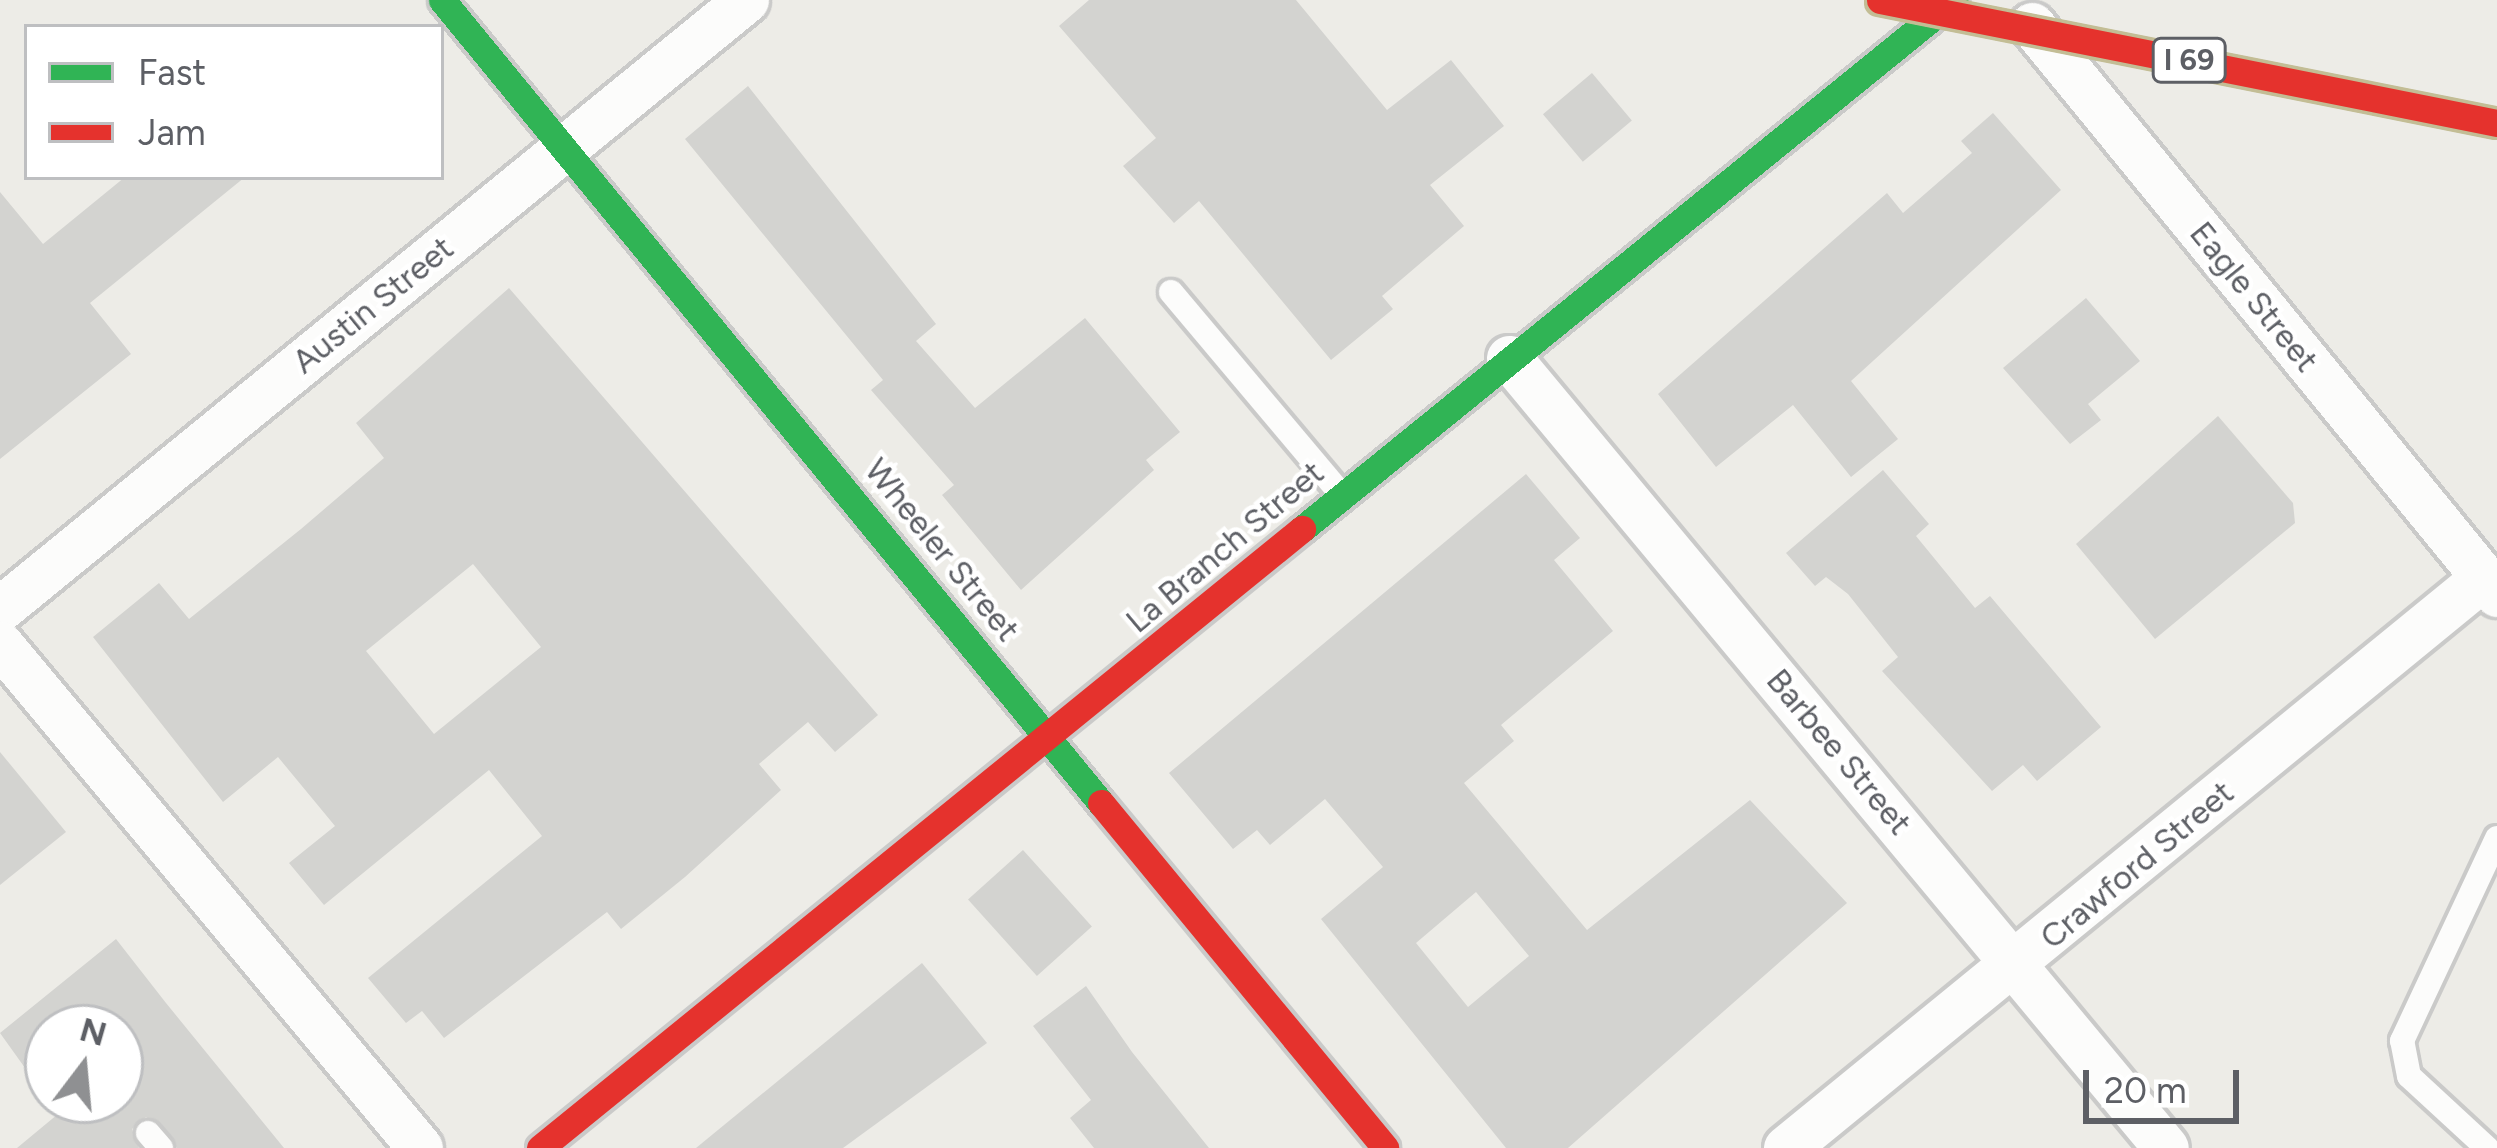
<!DOCTYPE html>
<html>
<head>
<meta charset="utf-8">
<style>
	body { margin:0 }
	#map { position:relative; width:2497px; height:1148px; overflow:hidden; background:#edece7; font-family:Figtree,sans-serif }
	div>[style] { position:absolute }
	.building>* { inset:0; background:#d3d3d0; transform-origin:0 0 }
	.roads { filter:drop-shadow(3px 0 #cacac9) drop-shadow(-3px 0 #cacac9) drop-shadow(0 3px #cacac9) drop-shadow(0 -3px #cacac9) }
	.lane>* { height:24px; margin:-12px; padding:0 12px; transform-origin:12px; border-radius:12px; background:#fcfcfb }
	.street>* { height:45px; margin:-22.5px; padding:0 22.5px; transform-origin:22.5px; border-radius:22.5px; background:#fcfcfb }
	.fast>* { height:27px; margin:-13.5px; padding:0 13.5px; transform-origin:13.5px; border-radius:13.5px; background:#30b455 }
	.jam>* { height:27px; margin:-13.5px; padding:0 13.5px; transform-origin:13.5px; border-radius:13.5px; background:#e5322d }
	.bridges { filter:drop-shadow(3px 0 #c3bd95) drop-shadow(-3px 0 #c3bd95) drop-shadow(0 3px #c3bd95) drop-shadow(0 -3px #c3bd95) }
	.jam-bridge>* { height:27px; margin:-13.5px; padding:0 13.5px; transform-origin:13.5px; border-radius:13.5px; background:#e5322d }
	span { translate:-50% -50%; white-space:nowrap; text-align:center; line-height:1.15; -webkit-text-stroke:9px #fff; paint-order:stroke }
	.shield-label span { padding:3px 9px; background:#fff; border:3px solid; border-radius:9px; -webkit-text-stroke-width:0 }
	.shield-label { font-size:30px; color:#5d5f65; font-weight:700 }
	.street-label { font-size:33px; color:#5d5f65 }
	.legend { position:absolute; left:24px; top:24px; width:420px; height:156px; box-sizing:border-box; background:#fff; border:3px solid #bebfc1; margin:0; padding:15px 21px; list-style:none; font-size:36px; color:#5d5f65 }
	.legend li { display:flex; align-items:center; gap:24px; height:60px }
	.legend b { width:60px; border:3px solid #bebfc1 }
	.north { position:absolute; left:24px; top:1004px; width:120px; height:120px; box-sizing:border-box; background:#fff; border:3px solid #bebfc1; border-radius:50%; rotate:16deg; font-size:33px; font-weight:700; line-height:48px; text-align:center; color:#5d5f65 }
	.north::after { content:''; display:block; margin:auto; width:42px; height:54px; background:#8f9092; clip-path:polygon(50% 0,100% 100%,50% 72%,0 100%) }
	.scale { position:absolute; left:2083px; top:1070px; width:156px; height:54px; box-sizing:border-box; border:6px solid #5d5f65; border-top:0; padding-left:15px; font-size:36px; line-height:42px; white-space:nowrap; color:#5d5f65; -webkit-text-stroke:9px #fff; paint-order:stroke }
</style>
</head>
<body>
<div id="map">
	<div class="building">
		<div style="clip-path:polygon(1089px 0,1296px 0,1387px 110px,1451px 60px,1504px 126px,1430px 185px,1464px 226px,1382px 296px,1393px 309px,1331px 360px,1199px 201px,1174px 223px,1123px 166px,1156px 138px,1059px 26px)"></div>
		<div style="left:1592px;top:73px;width:62px;height:64px;rotate:50deg"></div>
		<div style="clip-path:polygon(748px 86px,936px 324px,916px 341px,975px 408px,1085px 318px,1180px 432px,1146px 460px,1154px 470px,1021px 590px,942px 495px,954px 485px,871px 390px,883px 380px,685px 139px)"></div>
		<div style="clip-path:polygon(1993px 113px,2061px 190px,1851px 381px,1898px 439px,1851px 477px,1793px 405px,1716px 467px,1658px 394px,1887px 193px,1903px 213px,1972px 153px,1961px 141px)"></div>
		<div style="clip-path:polygon(125px 177px,245px 177px,90px 303px,131px 354px,0 459px,0 192px,43px 244px)"></div>
		<div style="clip-path:polygon(evenodd,509px 288px,878px 715px,835px 752px,808px 722px,759px 764px,781px 790px,685px 877px,621px 929px,607px 912px,444px 1038px,422px 1011px,406px 1023px,368px 978px,542px 836px,489px 770px,324px 905px,289px 863px,335px 826px,278px 757px,223px 802px,93px 637px,159px 583px,189px 619px,301px 529px,384px 458px,356px 423px,509px 288px,473px 564px,541px 647px,434px 734px,366px 651px,473px 564px)"></div>
		<div style="clip-path:polygon(2086px 298px,2140px 361px,2088px 404px,2101px 420px,2070px 444px,2003px 368px)"></div>
		<div style="clip-path:polygon(2218px 416px,2293px 503px,2295px 523px,2155px 639px,2076px 544px)"></div>
		<div style="clip-path:polygon(1883px 470px,1929px 524px,1916px 536px,1975px 608px,1990px 596px,2101px 727px,2037px 781px,2023px 765px,1992px 791px,1882px 671px,1898px 657px,1848px 594px,1826px 577px,1815px 586px,1786px 553px)"></div>
		<div style="clip-path:polygon(evenodd,1526px 474px,1580px 538px,1554px 560px,1613px 631px,1501px 725px,1514px 741px,1464px 783px,1587px 930px,1750px 800px,1847px 903px,1568px 1148px,1506px 1148px,1321px 919px,1383px 867px,1325px 799px,1270px 845px,1257px 830px,1233px 849px,1169px 773px,1526px 474px,1476px 892px,1529px 956px,1468px 1007px,1416px 943px,1476px 892px)"></div>
		<div style="clip-path:polygon(0 752px,66px 832px,0 885px)"></div>
		<div style="left:1023px;top:850px;width:103px;height:74px;rotate:48deg"></div>
		<div style="clip-path:polygon(evenodd,116px 939px,166px 1003px,284px 1148px,177px 1148px,146px 1117px,132px 1129px,139px 1148px,17px 1148px,58px 1114px,0 1033px,116px 939px,48px 1028px,120px 1028px,120px 1100px,48px 1100px,48px 1028px)"></div>
		<div style="clip-path:polygon(922px 963px,987px 1043px,843px 1148px,696px 1148px)"></div>
		<div style="clip-path:polygon(1086px 986px,1132px 1052px,1209px 1148px,1094px 1148px,1070px 1118px,1091px 1100px,1033px 1026px)"></div>
	</div>
	<div class="roads">
		<div class="lane">
			<div style="left:1171px;top:292px;width:267px;rotate:49.9deg"></div>
			<div style="left:148px;top:1133px;width:20px;rotate:49deg"></div>
			<div style="left:2487px;top:1148px;width:106px;rotate:-137.3deg"></div>
			<div style="left:2409px;top:1076px;width:36px;rotate:-101deg"></div>
			<div style="left:2402px;top:1041px;width:224px;rotate:-64.9deg"></div>
		</div>
		<div class="street">
			<div style="left:2032px;top:25px;width:735px;rotate:50.74deg"></div>
			<div style="left:1509px;top:358px;width:1027px;rotate:50.25deg"></div>
			<div style="left:0;top:609px;width:963px;rotate:-39.23deg"></div>
			<div style="left:0;top:644px;width:656px;rotate:50.19deg"></div>
			<div style="left:1786px;top:1148px;width:900px;rotate:-39.28deg"></div>
		</div>
		<div class="fast">
			<div style="left:442px;top:0;width:1039px;rotate:50.63deg"></div>
			<div style="left:1302px;top:529px;width:840px;rotate:-39.05deg"></div>
		</div>
		<div class="jam">
			<div style="left:1101px;top:803px;width:447px;rotate:50.5deg"></div>
			<div style="left:540px;top:1148px;width:982px;rotate:-39.09deg"></div>
		</div>
	</div>
	<div class="bridges">
		<div class="jam-bridge">
			<div style="left:1880px;top:0;width:629px;rotate:11.27deg"></div>
		</div>
	</div>
	<div class="shield-label">
		<span style="left:2189px;top:60px">I 69</span>
	</div>
	<div class="street-label">
		<span style="left:2254px;top:297px;rotate:51deg">Eagle Street</span>
		<span style="left:373px;top:305px;rotate:-39deg">Austin Street</span>
		<span style="left:1225px;top:547px;rotate:-40deg">La Branch Street</span>
		<span style="left:942px;top:550px;rotate:51deg">Wheeler Street</span>
		<span style="left:1839px;top:752px;rotate:50deg">Barbee Street</span>
		<span style="left:2137px;top:865px;rotate:-40deg">Crawford Street</span>
	</div>
	<ul class="legend">
	<li><b style="height:15px;background:#30b455"></b>Fast</li>
	<li><b style="height:15px;background:#e5322d"></b>Jam</li>
	</ul>
	<div class="north">N</div>
	<div class="scale">20 m</div>
</div>
</body>
</html>
